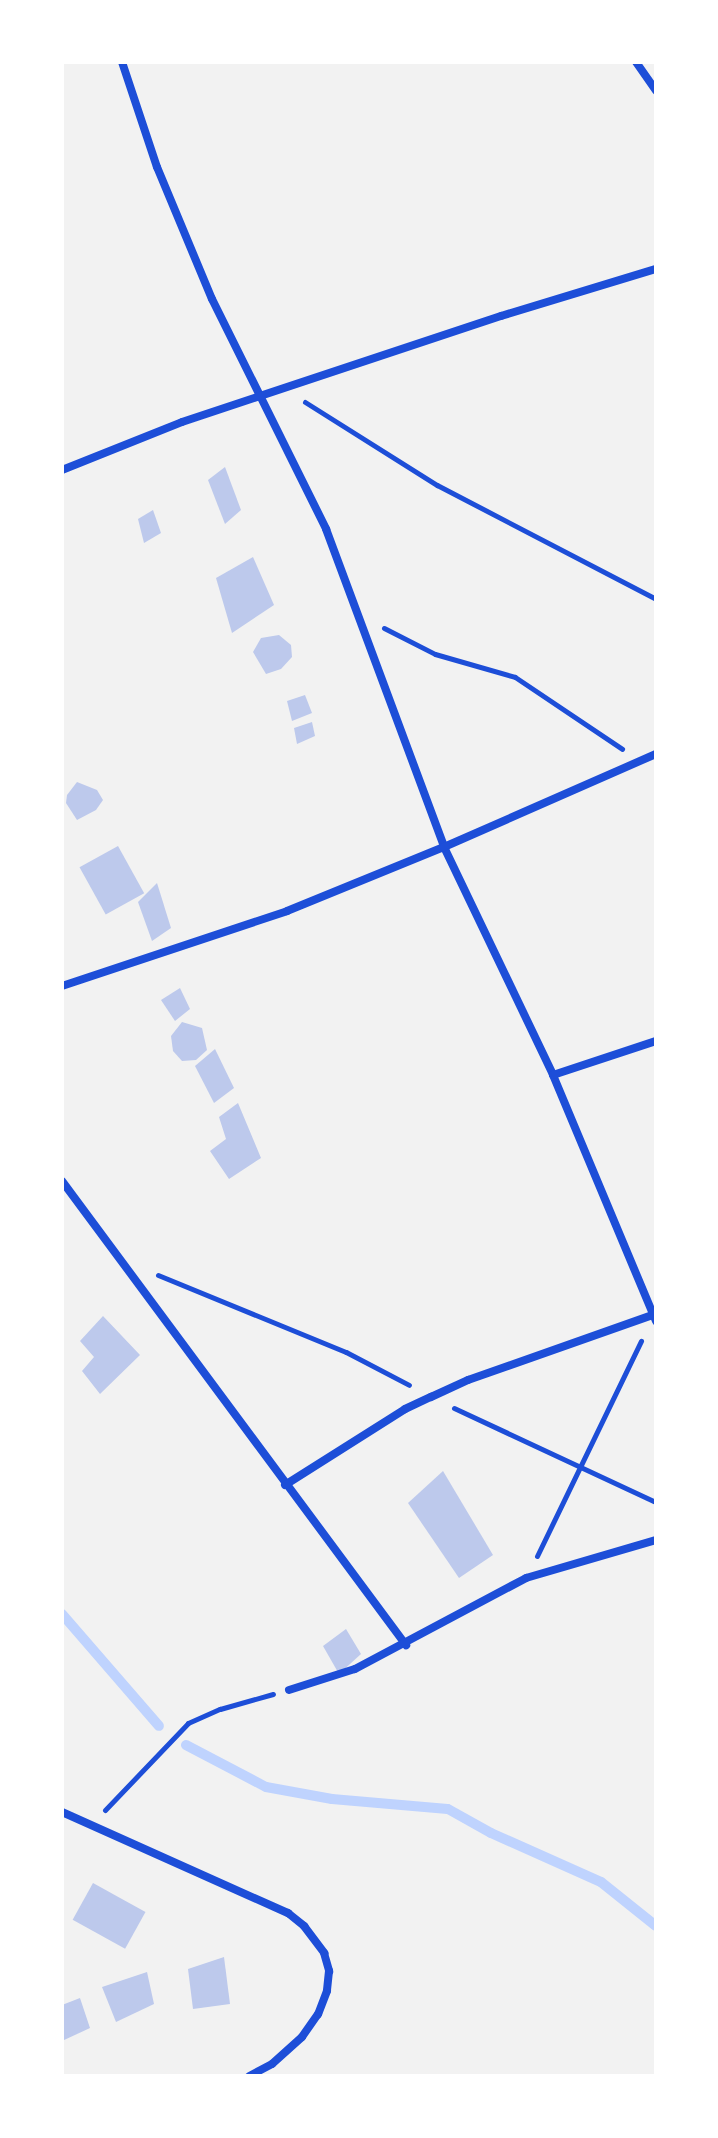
<!DOCTYPE html>
<html>
<head>
<meta charset="utf-8">
<style>
	body { margin:0 }
	#map { position:relative; width:718px; height:2138px; overflow:hidden; background:#f2f2f2; font-family:Roboto,sans-serif }
	div>[style] { position:absolute }
	.stream>* { height:10px; margin:-5px; padding:0 5px; transform-origin:5px; border-radius:5px; background:#bfd3fe }
	.building>* { inset:0; background:#bdc9ec; transform-origin:0 0 }
	.path>* { height:5px; margin:-2.5px; padding:0 2.5px; transform-origin:2.5px; border-radius:2.5px; background:#1d4ed8 }
	.minor>* { height:8px; margin:-4px; padding:0 4px; transform-origin:4px; border-radius:4px; background:#1d4ed8 }
	span { translate:-50% -50%; white-space:nowrap; text-align:center; line-height:1.15; -webkit-text-stroke:6px #fff; paint-order:stroke }
	.frame { position:absolute; inset:0; border:64px solid #fff; pointer-events:none }
</style>
</head>
<body>
<div id="map">
	<div class="stream">
		<div style="left:62px;top:1614px;width:148px;rotate:49.1deg"></div>
		<div style="left:186px;top:1745px;width:90px;rotate:27.7deg"></div>
		<div style="left:266px;top:1787px;width:67px;rotate:10.3deg"></div>
		<div style="left:332px;top:1799px;width:116px;rotate:4.9deg"></div>
		<div style="left:448px;top:1809px;width:49px;rotate:29.2deg"></div>
		<div style="left:491px;top:1833px;width:120px;rotate:24deg"></div>
		<div style="left:601px;top:1882px;width:70px;rotate:38.7deg"></div>
	</div>
	<div class="building">
		<div style="clip-path:polygon(225px 467px,241px 510px,225px 524px,208px 480px)"></div>
		<div style="clip-path:polygon(153px 510px,161px 533px,144px 543px,138px 519px)"></div>
		<div style="clip-path:polygon(253px 557px,274px 605px,232px 633px,216px 578px)"></div>
		<div style="clip-path:polygon(279px 635px,291px 645px,292px 657px,281px 669px,266px 674px,253px 652px,261px 638px)"></div>
		<div style="clip-path:polygon(305px 695px,312px 713px,292px 721px,287px 701px)"></div>
		<div style="clip-path:polygon(312px 722px,315px 736px,297px 744px,294px 728px)"></div>
		<div style="clip-path:polygon(77px 782px,97px 790px,103px 800px,96px 810px,77px 820px,66px 803px,67px 795px)"></div>
		<div style="left:118px;top:846px;width:54px;height:44px;rotate:61deg"></div>
		<div style="clip-path:polygon(157px 883px,171px 928px,152px 941px,138px 902px)"></div>
		<div style="clip-path:polygon(180px 988px,190px 1009px,175px 1021px,161px 1000px)"></div>
		<div style="clip-path:polygon(182px 1022px,202px 1028px,207px 1050px,196px 1060px,182px 1061px,173px 1051px,171px 1036px)"></div>
		<div style="clip-path:polygon(215px 1049px,234px 1088px,214px 1103px,195px 1066px)"></div>
		<div style="clip-path:polygon(238px 1103px,261px 1158px,229px 1179px,210px 1151px,226px 1139px,219px 1117px)"></div>
		<div style="clip-path:polygon(103px 1316px,140px 1355px,100px 1394px,82px 1371px,94px 1357px,80px 1341px)"></div>
		<div style="clip-path:polygon(443px 1471px,493px 1555px,459px 1578px,408px 1503px)"></div>
		<div style="clip-path:polygon(346px 1629px,361px 1654px,339px 1674px,323px 1646px)"></div>
		<div style="left:93px;top:1883px;width:60px;height:42px;rotate:29deg"></div>
		<div style="clip-path:polygon(224px 1957px,230px 2004px,193px 2009px,188px 1969px)"></div>
		<div style="clip-path:polygon(147px 1972px,154px 2004px,116px 2022px,102px 1987px)"></div>
		<div style="clip-path:polygon(80px 1998px,90px 2028px,62px 2041px,62px 2005px)"></div>
	</div>
	<div class="path">
		<div style="left:305px;top:402px;width:156px;rotate:32.2deg"></div>
		<div style="left:437px;top:485px;width:247px;rotate:27.5deg"></div>
		<div style="left:384px;top:628px;width:57px;rotate:27deg"></div>
		<div style="left:435px;top:654px;width:83px;rotate:16deg"></div>
		<div style="left:515px;top:677px;width:129px;rotate:33.9deg"></div>
		<div style="left:158px;top:1275px;width:203px;rotate:22.3deg"></div>
		<div style="left:346px;top:1352px;width:71px;rotate:27.6deg"></div>
		<div style="left:454px;top:1408px;width:223px;rotate:25deg"></div>
		<div style="left:537px;top:1556px;width:239px;rotate:-64.2deg"></div>
		<div style="left:105px;top:1810px;width:120px;rotate:-46.3deg"></div>
		<div style="left:188px;top:1723px;width:35px;rotate:-24deg"></div>
		<div style="left:220px;top:1709px;width:55px;rotate:-15.8deg"></div>
	</div>
	<div class="minor">
		<div style="left:122px;top:62px;width:111px;rotate:71.6deg"></div>
		<div style="left:157px;top:167px;width:143px;rotate:67.4deg"></div>
		<div style="left:212px;top:299px;width:257px;rotate:63.6deg"></div>
		<div style="left:326px;top:529px;width:339px;rotate:69.6deg"></div>
		<div style="left:444px;top:847px;width:253px;rotate:64.4deg"></div>
		<div style="left:553px;top:1075px;width:267px;rotate:67.3deg"></div>
		<div style="left:636px;top:62px;width:35px;rotate:55deg"></div>
		<div style="left:62px;top:470px;width:129px;rotate:-21.8deg"></div>
		<div style="left:182px;top:422px;width:336px;rotate:-18.4deg"></div>
		<div style="left:501px;top:316px;width:162px;rotate:-16.9deg"></div>
		<div style="left:62px;top:986px;width:237px;rotate:-18.4deg"></div>
		<div style="left:287px;top:911px;width:170px;rotate:-22.2deg"></div>
		<div style="left:444px;top:847px;width:232px;rotate:-23.7deg"></div>
		<div style="left:553px;top:1075px;width:108px;rotate:-18.3deg"></div>
		<div style="left:62px;top:1181px;width:578px;rotate:53.45deg"></div>
		<div style="left:285px;top:1485px;width:142px;rotate:-32.3deg"></div>
		<div style="left:405px;top:1409px;width:29px;rotate:-25deg"></div>
		<div style="left:431px;top:1397px;width:41px;rotate:-24.7deg"></div>
		<div style="left:468px;top:1380px;width:196px;rotate:-19.4deg"></div>
		<div style="left:289px;top:1690px;width:69px;rotate:-17.7deg"></div>
		<div style="left:355px;top:1669px;width:194px;rotate:-28deg"></div>
		<div style="left:526px;top:1578px;width:135px;rotate:-16.3deg"></div>
		<div style="left:62px;top:1812px;width:248px;rotate:24.1deg"></div>
		<div style="left:288px;top:1913px;width:21px;rotate:39deg"></div>
		<div style="left:304px;top:1926px;width:34px;rotate:53deg"></div>
		<div style="left:324px;top:1953px;width:19px;rotate:74deg"></div>
		<div style="left:329px;top:1971px;width:20px;rotate:96deg"></div>
		<div style="left:327px;top:1991px;width:25px;rotate:111deg"></div>
		<div style="left:318px;top:2014px;width:28px;rotate:125deg"></div>
		<div style="left:302px;top:2037px;width:40px;rotate:138deg"></div>
		<div style="left:272px;top:2064px;width:26px;rotate:152deg"></div>
	</div>
	<div class="frame"></div>
</div>
</body>
</html>
